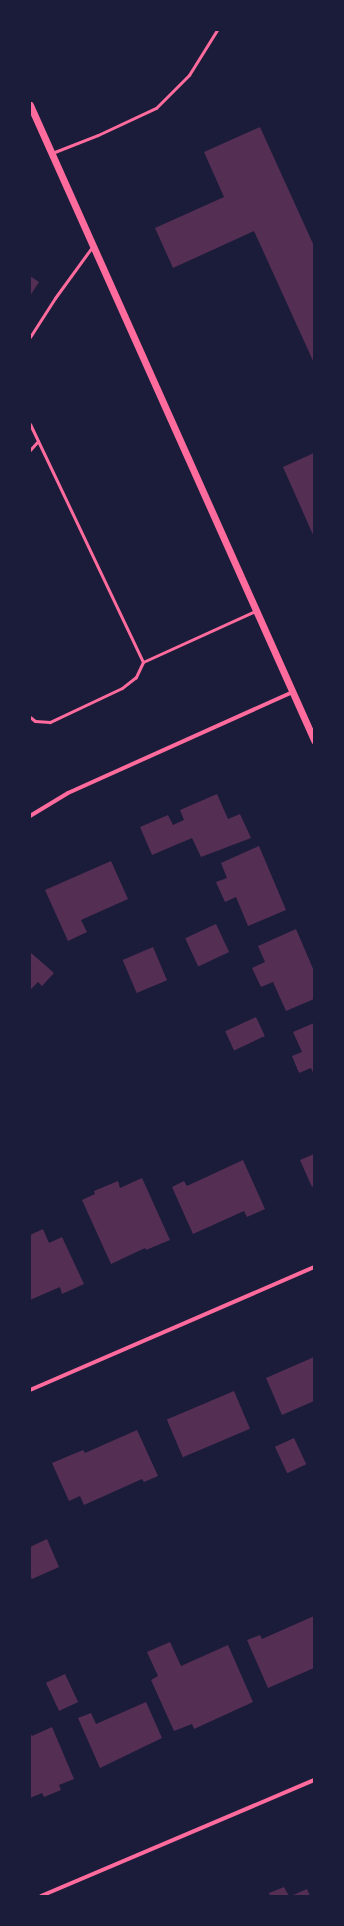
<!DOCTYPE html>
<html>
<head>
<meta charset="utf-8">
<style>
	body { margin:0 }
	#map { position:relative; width:344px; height:1926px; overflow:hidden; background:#1b1b3a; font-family:"Asap Condensed",sans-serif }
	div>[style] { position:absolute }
	.building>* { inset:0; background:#542f53; transform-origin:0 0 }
	.service>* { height:3px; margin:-1.5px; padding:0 1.5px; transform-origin:1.5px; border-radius:1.5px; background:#ff6b9d }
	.minor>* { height:4px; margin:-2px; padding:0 2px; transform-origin:2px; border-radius:2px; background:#ff6b9d }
	.tertiary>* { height:7px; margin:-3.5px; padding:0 3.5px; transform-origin:3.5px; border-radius:3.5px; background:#ff6b9d }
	span { translate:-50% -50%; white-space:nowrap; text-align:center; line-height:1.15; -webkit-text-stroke:4px #1b1b3a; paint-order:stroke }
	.frame { position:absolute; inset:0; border:31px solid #1b1b3a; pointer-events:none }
</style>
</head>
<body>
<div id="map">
	<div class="building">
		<div style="clip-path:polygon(260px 127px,314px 246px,314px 363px,254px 231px,173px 268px,155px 228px,224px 197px,204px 152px)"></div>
		<div style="clip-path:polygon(30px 276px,39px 282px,30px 296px)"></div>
		<div style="clip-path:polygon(314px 453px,314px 537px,283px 467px)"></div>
		<div style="clip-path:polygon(217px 794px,228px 819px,240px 814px,251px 838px,201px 857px,192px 838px,152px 855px,140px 827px,168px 815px,173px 825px,184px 820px,180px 810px)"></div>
		<div style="clip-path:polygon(259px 846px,286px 910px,248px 926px,236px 897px,225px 902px,216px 882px,227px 878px,221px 863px)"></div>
		<div style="clip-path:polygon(111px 861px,128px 899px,81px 920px,87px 932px,68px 941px,45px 890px)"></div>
		<div style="left:216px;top:924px;width:31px;height:34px;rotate:65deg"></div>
		<div style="clip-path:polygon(296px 929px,314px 971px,314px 999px,286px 1011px,273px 982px,261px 987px,252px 968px,265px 962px,258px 946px)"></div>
		<div style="left:153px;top:947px;width:36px;height:33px;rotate:67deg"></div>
		<div style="clip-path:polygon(30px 952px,54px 973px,42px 986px,38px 982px,30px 990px)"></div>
		<div style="left:256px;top:1017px;width:21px;height:34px;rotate:65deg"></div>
		<div style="clip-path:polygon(314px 1023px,314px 1075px,311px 1068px,299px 1073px,292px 1056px,302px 1052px,293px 1032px)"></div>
		<div style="clip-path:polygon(314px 1154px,314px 1186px,312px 1187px,300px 1160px)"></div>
		<div style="clip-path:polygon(243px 1160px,265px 1209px,247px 1217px,244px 1211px,193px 1234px,172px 1187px,184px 1181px,187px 1186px)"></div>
		<div style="clip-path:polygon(142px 1178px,170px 1240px,146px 1250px,145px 1248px,111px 1264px,82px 1200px,95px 1194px,94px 1191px,118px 1181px,120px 1188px)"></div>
		<div style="clip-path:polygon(43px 1229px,49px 1243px,62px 1237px,84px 1284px,62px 1294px,60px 1287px,30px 1300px,30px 1235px)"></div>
		<div style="clip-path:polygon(314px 1357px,314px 1401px,282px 1415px,266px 1378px)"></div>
		<div style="left:234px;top:1391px;width:41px;height:73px;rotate:67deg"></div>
		<div style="clip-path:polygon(137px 1430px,158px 1476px,144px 1482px,142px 1479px,84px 1505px,80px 1496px,69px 1501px,52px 1463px,83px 1450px,85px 1453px)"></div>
		<div style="left:294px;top:1438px;width:29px;height:21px;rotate:65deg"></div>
		<div style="clip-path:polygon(47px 1539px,59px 1567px,32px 1579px,30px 1576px,30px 1547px)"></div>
		<div style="clip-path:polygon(314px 1616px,314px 1668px,268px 1688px,247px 1640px,260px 1635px,262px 1639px)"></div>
		<div style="clip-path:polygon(170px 1642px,181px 1666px,228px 1645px,253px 1702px,194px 1729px,192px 1724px,174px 1731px,151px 1680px,158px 1676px,147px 1652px)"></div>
		<div style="left:65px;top:1674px;width:31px;height:21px;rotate:65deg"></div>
		<div style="clip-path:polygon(146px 1702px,162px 1738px,100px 1768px,78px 1718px,91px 1713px,96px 1724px)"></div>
		<div style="clip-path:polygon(52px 1727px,74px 1779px,59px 1785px,61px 1790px,44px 1797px,42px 1793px,30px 1798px,30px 1732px,32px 1736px)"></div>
		<div style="clip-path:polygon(284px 1887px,289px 1896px,270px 1896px,269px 1893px)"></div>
		<div style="clip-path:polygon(307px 1889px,310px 1896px,291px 1896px)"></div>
	</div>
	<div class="service">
		<div style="left:52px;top:153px;width:49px;rotate:-21.4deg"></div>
		<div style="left:98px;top:135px;width:64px;rotate:-25deg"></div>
		<div style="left:156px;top:108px;width:47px;rotate:-45deg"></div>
		<div style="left:189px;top:75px;width:53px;rotate:-58.1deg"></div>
		<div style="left:30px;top:337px;width:46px;rotate:-57.3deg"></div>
		<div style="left:55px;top:298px;width:63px;rotate:-54deg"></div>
		<div style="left:30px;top:424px;width:263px;rotate:64.6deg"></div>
		<div style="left:143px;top:662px;width:17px;rotate:115deg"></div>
		<div style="left:136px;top:677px;width:18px;rotate:142deg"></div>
		<div style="left:122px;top:688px;width:80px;rotate:154.7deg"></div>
		<div style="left:50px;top:722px;width:15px;rotate:-176deg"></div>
		<div style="left:35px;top:721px;width:6px;rotate:-141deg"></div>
		<div style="left:30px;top:450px;width:12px;rotate:-48deg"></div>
		<div style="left:143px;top:662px;width:123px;rotate:-24.5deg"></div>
	</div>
	<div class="minor">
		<div style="left:30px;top:816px;width:44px;rotate:-31.2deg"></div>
		<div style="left:68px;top:793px;width:247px;rotate:-24.2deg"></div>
		<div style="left:30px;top:1390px;width:309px;rotate:-23.4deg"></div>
		<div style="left:41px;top:1896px;width:297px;rotate:-23deg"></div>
	</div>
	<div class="tertiary">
		<div style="left:30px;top:105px;width:696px;rotate:65.9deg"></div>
	</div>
	<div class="frame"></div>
</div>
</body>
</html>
